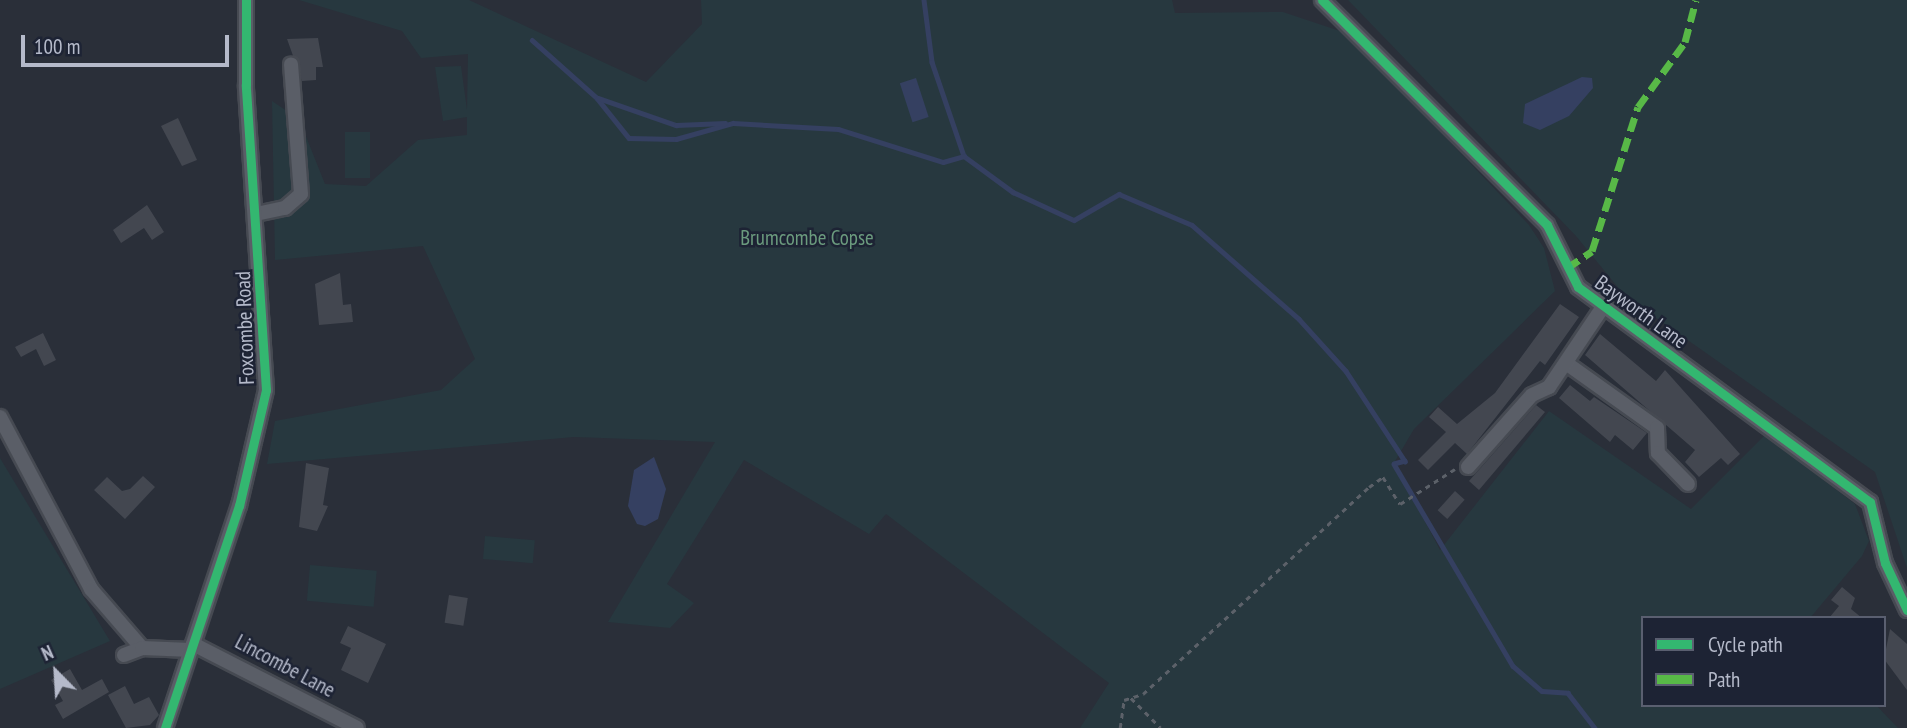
<!DOCTYPE html>
<html>
<head>
<meta charset="utf-8">
<style>
	body { margin:0 }
	#map { position:relative; width:1907px; height:728px; overflow:hidden; background:#2a2f39; font-family:"PT Sans Narrow",sans-serif }
	div>[style] { position:absolute }
	.green>* { inset:0; background:#27383f; transform-origin:0 0 }
	.water>* { inset:0; background:#354061; transform-origin:0 0 }
	.stream>* { height:4.5px; margin:-2.25px; padding:0 2.25px; transform-origin:2.25px; border-radius:2.25px; background:#354061 }
	.building>* { inset:0; background:#434750; transform-origin:0 0 }
	.path>* { height:2.5px; margin-top:-1.25px; transform-origin:0; background:repeating-linear-gradient(90deg,#5c6169 0 5px,transparent 0 10px) }
	.roads { filter:drop-shadow(2px 0 #464a52) drop-shadow(-2px 0 #464a52) drop-shadow(0 2px #464a52) drop-shadow(0 -2px #464a52) }
	.minor>* { height:14px; margin:-7px; padding:0 7px; transform-origin:7px; border-radius:7px; background:#5a5e67 }
	.quiet>* { height:7px; margin-top:-3.5px; transform-origin:0; background:repeating-linear-gradient(90deg,#58b947 0 14px,transparent 0 21px) }
	.cycleway>* { height:9px; margin:-4.5px; padding:0 4.5px; transform-origin:4.5px; border-radius:4.5px; background:#33b770 }
	span { translate:-50% -50%; white-space:nowrap; text-align:center; line-height:1.15; -webkit-text-stroke:5px #1d2334; paint-order:stroke }
	.park-label { font-size:21px; color:#6b9b7e }
	.street-label { font-size:21px; color:#b5baca }
	.legend { position:absolute; left:1641px; top:616px; width:245px; height:91px; box-sizing:border-box; background:#1d2334; border:2px solid #5a5f70; margin:0; padding:9px 12px; list-style:none; font-size:21px; color:#b5baca }
	.legend li { display:flex; align-items:center; gap:14px; height:35px }
	.legend b { width:35px; border:2px solid #5a5f70 }
	.north { position:absolute; left:21px; top:637px; width:70px; height:70px; -webkit-text-stroke:5px #1d2334; paint-order:stroke; rotate:336deg; font-size:19px; font-weight:700; line-height:28px; text-align:center; color:#b5baca }
	.north::after { content:''; display:block; margin:auto; width:24px; height:32px; background:#b5baca; clip-path:polygon(50% 0,100% 100%,50% 72%,0 100%) }
	.scale { position:absolute; left:21px; top:35px; width:208px; height:32px; box-sizing:border-box; border:4px solid #b5baca; border-top:0; padding-left:9px; font-size:21px; line-height:24px; white-space:nowrap; color:#b5baca; -webkit-text-stroke:5px #1d2334; paint-order:stroke }
</style>
</head>
<body>
<div id="map">
	<div class="green">
		<div style="clip-path:polygon(299px 0,469px 0,646px 82px,702px 24px,701px 0,1172px 0,1175px 13px,1283px 12px,1346px 33px,1529px 225px,1544px 248px,1555px 291px,1414px 429px,1394px 463px,1440px 550px,1549px 411px,1691px 509px,1765px 435px,1855px 504px,1869px 541px,1862px 556px,1810px 618px,1643px 618px,1643px 705px,1876px 705px,1898px 728px,1080px 728px,1109px 683px,886px 514px,869px 534px,744px 460px,667px 584px,694px 603px,670px 628px,608px 622px,715px 442px,574px 437px,267px 464px,275px 421px,441px 390px,475px 359px,423px 246px,275px 260px,272px 101px,299px 119px,325px 184px,366px 186px,418px 140px,467px 135px,467px 117px,443px 121px,435px 67px,461px 66px,467px 110px,468px 54px,421px 58px,402px 31px)"></div>
		<div style="clip-path:polygon(1348px 0,1907px 0,1907px 568px,1875px 472px,1625px 296px,1576px 236px)"></div>
		<div style="left:345px;top:132px;width:25px;height:46px"></div>
		<div style="clip-path:polygon(0 458px,110px 641px,0 689px)"></div>
		<div style="left:485px;top:536px;width:50px;height:23px;rotate:5deg"></div>
		<div style="left:310px;top:565px;width:67px;height:36px;rotate:5deg"></div>
	</div>
	<div class="water">
		<div style="clip-path:polygon(1582px 77px,1592px 78px,1593px 88px,1569px 116px,1540px 130px,1523px 123px,1525px 104px)"></div>
		<div style="left:916px;top:78px;width:41px;height:17px;rotate:72deg"></div>
		<div style="clip-path:polygon(654px 457px,666px 489px,658px 519px,645px 526px,637px 524px,628px 506px,634px 470px)"></div>
	</div>
	<div class="stream">
		<div style="left:924px;top:0;width:63px;rotate:82.6deg"></div>
		<div style="left:932px;top:62px;width:99px;rotate:71.2deg"></div>
		<div style="left:964px;top:156px;width:61px;rotate:36.3deg"></div>
		<div style="left:1013px;top:192px;width:67px;rotate:24.7deg"></div>
		<div style="left:1074px;top:220px;width:52px;rotate:-30deg"></div>
		<div style="left:1119px;top:194px;width:79px;rotate:23deg"></div>
		<div style="left:1192px;top:225px;width:142px;rotate:41.3deg"></div>
		<div style="left:1299px;top:319px;width:70px;rotate:47.9deg"></div>
		<div style="left:1346px;top:371px;width:108px;rotate:56.8deg"></div>
		<div style="left:1405px;top:461px;width:11px;rotate:165deg"></div>
		<div style="left:1394px;top:464px;width:234px;rotate:59.5deg"></div>
		<div style="left:1513px;top:666px;width:38px;rotate:41deg"></div>
		<div style="left:1542px;top:691px;width:26px;rotate:4deg"></div>
		<div style="left:1568px;top:693px;width:44px;rotate:52.4deg"></div>
		<div style="left:532px;top:40px;width:87px;rotate:41.7deg"></div>
		<div style="left:597px;top:98px;width:51px;rotate:51.3deg"></div>
		<div style="left:629px;top:138px;width:47px;rotate:1.2deg"></div>
		<div style="left:676px;top:139px;width:59px;rotate:-15.7deg"></div>
		<div style="left:733px;top:123px;width:105px;rotate:3.3deg"></div>
		<div style="left:838px;top:129px;width:110px;rotate:17.4deg"></div>
		<div style="left:943px;top:162px;width:22px;rotate:-16deg"></div>
		<div style="left:598px;top:98px;width:83px;rotate:19.1deg"></div>
		<div style="left:676px;top:125px;width:49px;rotate:-2.3deg"></div>
	</div>
	<div class="building">
		<div style="clip-path:polygon(318px 38px,323px 67px,316px 67px,316px 80px,302px 81px,287px 39px)"></div>
		<div style="clip-path:polygon(178px 118px,197px 160px,182px 166px,161px 126px)"></div>
		<div style="clip-path:polygon(147px 205px,164px 232px,152px 240px,144px 228px,121px 243px,113px 230px)"></div>
		<div style="clip-path:polygon(340px 273px,343px 305px,351px 304px,353px 322px,319px 325px,315px 284px)"></div>
		<div style="clip-path:polygon(1560px 304px,1579px 317px,1545px 365px,1540px 361px,1467px 454px,1455px 443px,1428px 470px,1418px 460px,1446px 432px,1429px 417px,1438px 407px,1457px 424px,1495px 393px)"></div>
		<div style="clip-path:polygon(43px 333px,56px 360px,44px 366px,36px 349px,21px 357px,15px 347px)"></div>
		<div style="clip-path:polygon(1600px 334px,1656px 381px,1665px 370px,1740px 454px,1728px 465px,1721px 458px,1699px 477px,1685px 462px,1695px 450px,1585px 355px)"></div>
		<div style="clip-path:polygon(1570px 385px,1590px 401px,1594px 397px,1647px 433px,1633px 450px,1615px 435px,1610px 442px,1559px 398px)"></div>
		<div style="clip-path:polygon(1536px 405px,1545px 412px,1479px 490px,1469px 481px)"></div>
		<div style="clip-path:polygon(306px 463px,329px 468px,323px 505px,328px 506px,317px 531px,299px 527px)"></div>
		<div style="clip-path:polygon(143px 476px,155px 487px,125px 519px,94px 490px,107px 477px,122px 491px,130px 489px)"></div>
		<div style="left:1455px;top:491px;width:13px;height:26px;rotate:42deg"></div>
		<div style="clip-path:polygon(1842px 587px,1855px 598px,1851px 609px,1862px 618px,1829px 618px,1839px 606px,1831px 600px)"></div>
		<div style="left:449px;top:595px;width:19px;height:28px;rotate:9deg"></div>
		<div style="clip-path:polygon(348px 626px,386px 644px,368px 683px,341px 670px,351px 648px,340px 643px)"></div>
		<div style="clip-path:polygon(1890px 629px,1907px 644px,1907px 690px,1884px 659px)"></div>
		<div style="clip-path:polygon(70px 669px,82px 690px,102px 679px,109px 692px,63px 719px,55px 705px,63px 701px,51px 680px)"></div>
		<div style="clip-path:polygon(125px 686px,134px 704px,149px 697px,159px 715px,150px 725px,126px 728px,108px 695px)"></div>
	</div>
	<div class="path">
		<div style="left:1131px;top:698px;width:42px;rotate:45deg"></div>
		<div style="left:1120px;top:728px;width:28px;rotate:-82deg"></div>
		<div style="left:1124px;top:700px;width:20px;rotate:-18deg"></div>
		<div style="left:1143px;top:694px;width:306px;rotate:-42.5deg"></div>
		<div style="left:1369px;top:487px;width:17px;rotate:-36deg"></div>
		<div style="left:1383px;top:477px;width:32px;rotate:58deg"></div>
		<div style="left:1400px;top:504px;width:65px;rotate:-32.5deg"></div>
	</div>
	<div class="roads">
		<div class="minor">
			<div style="left:1322px;top:0;width:318px;rotate:45deg"></div>
			<div style="left:1547px;top:225px;width:69px;rotate:63.4deg"></div>
			<div style="left:1578px;top:287px;width:363px;rotate:36.4deg"></div>
			<div style="left:1870px;top:502px;width:63px;rotate:76.2deg"></div>
			<div style="left:1885px;top:563px;width:52px;rotate:64.9deg"></div>
			<div style="left:256px;top:214px;width:30px;rotate:-12deg"></div>
			<div style="left:285px;top:208px;width:21px;rotate:-41deg"></div>
			<div style="left:301px;top:194px;width:130px;rotate:-94.4deg"></div>
			<div style="left:1566px;top:363px;width:112px;rotate:35.5deg"></div>
			<div style="left:1657px;top:428px;width:25px;rotate:88deg"></div>
			<div style="left:1658px;top:453px;width:43px;rotate:45.9deg"></div>
			<div style="left:0;top:417px;width:195px;rotate:62.1deg"></div>
			<div style="left:91px;top:589px;width:78px;rotate:49.2deg"></div>
			<div style="left:1468px;top:467px;width:96px;rotate:-48.4deg"></div>
			<div style="left:1532px;top:395px;width:19px;rotate:-25deg"></div>
			<div style="left:1549px;top:387px;width:97px;rotate:-56deg"></div>
			<div style="left:193px;top:644px;width:184px;rotate:27.1deg"></div>
			<div style="left:124px;top:655px;width:19px;rotate:-21deg"></div>
			<div style="left:142px;top:648px;width:49px;rotate:2.3deg"></div>
			<div style="left:165px;top:728px;width:234px;rotate:-71.6deg"></div>
			<div style="left:239px;top:506px;width:119px;rotate:-76.9deg"></div>
			<div style="left:266px;top:390px;width:306px;rotate:-93.8deg"></div>
			<div style="left:246px;top:85px;width:85px;rotate:-90deg"></div>
		</div>
	</div>
	<div class="quiet">
		<div style="left:1567px;top:268px;width:30px;rotate:-34deg"></div>
		<div style="left:1592px;top:251px;width:151px;rotate:-72.3deg"></div>
		<div style="left:1638px;top:107px;width:80px;rotate:-54.1deg"></div>
		<div style="left:1685px;top:42px;width:43px;rotate:-75.3deg"></div>
	</div>
	<div class="cycleway">
		<div style="left:1322px;top:0;width:318px;rotate:45deg"></div>
		<div style="left:1547px;top:225px;width:69px;rotate:63.4deg"></div>
		<div style="left:1578px;top:287px;width:363px;rotate:36.4deg"></div>
		<div style="left:1870px;top:502px;width:63px;rotate:76.2deg"></div>
		<div style="left:1885px;top:563px;width:52px;rotate:64.9deg"></div>
		<div style="left:165px;top:728px;width:234px;rotate:-71.6deg"></div>
		<div style="left:239px;top:506px;width:119px;rotate:-76.9deg"></div>
		<div style="left:266px;top:390px;width:306px;rotate:-93.8deg"></div>
		<div style="left:246px;top:85px;width:85px;rotate:-90deg"></div>
	</div>
	<div class="park-label">
		<span style="left:807px;top:238px">Brumcombe Copse</span>
	</div>
	<div class="street-label">
		<span style="left:1641px;top:312px;rotate:36deg">Bayworth Lane</span>
		<span style="left:245px;top:328px;rotate:-92deg">Foxcombe Road</span>
		<span style="left:285px;top:666px;rotate:28deg">Lincombe Lane</span>
	</div>
	<ul class="legend">
	<li><b style="height:9px;background:#33b770"></b>Cycle path</li>
	<li><b style="height:9px;background:#58b947"></b>Path</li>
	</ul>
	<div class="north">N</div>
	<div class="scale">100 m</div>
</div>
</body>
</html>
